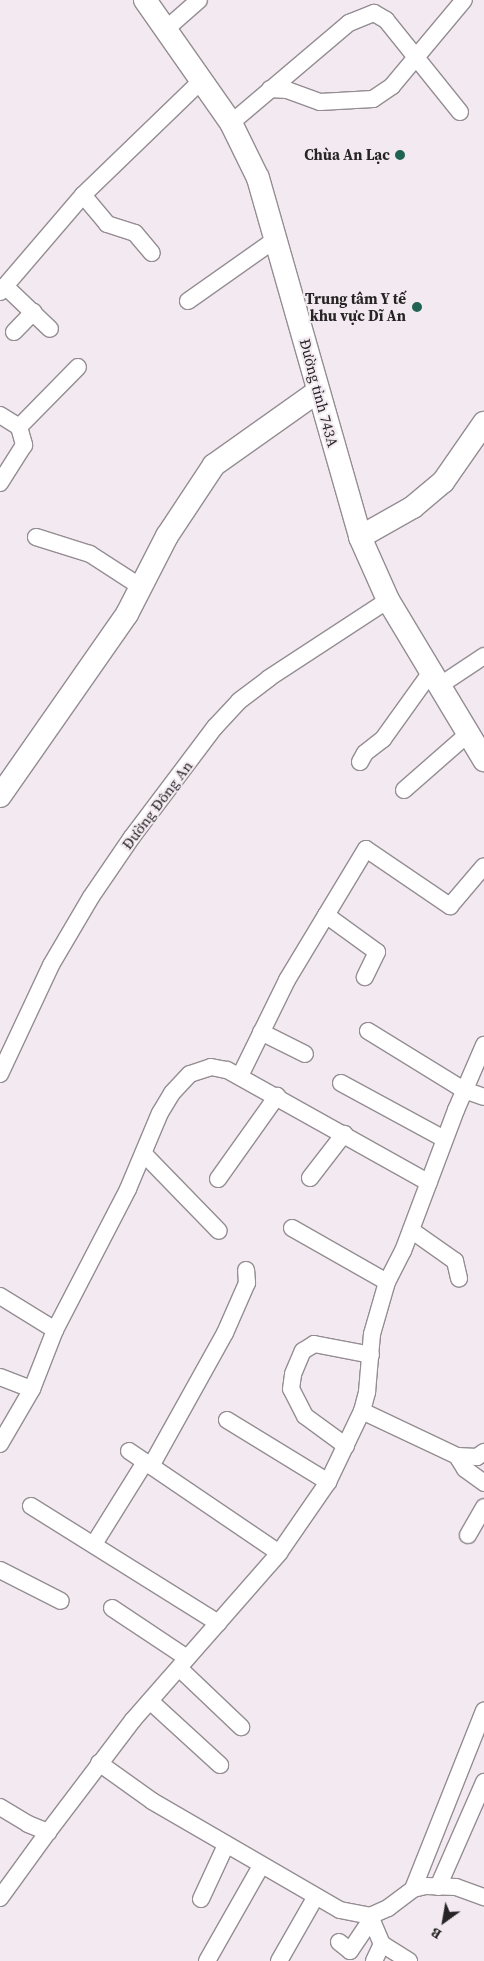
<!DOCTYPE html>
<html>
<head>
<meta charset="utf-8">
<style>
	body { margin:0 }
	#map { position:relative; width:484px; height:1961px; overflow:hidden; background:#f2eaf0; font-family:"Source Serif 4",serif }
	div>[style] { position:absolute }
	.roads { filter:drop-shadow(1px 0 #948d92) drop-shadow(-1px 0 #948d92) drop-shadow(0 1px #948d92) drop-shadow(0 -1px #948d92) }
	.street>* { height:16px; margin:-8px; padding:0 8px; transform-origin:8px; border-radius:8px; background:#fff }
	.secondary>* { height:22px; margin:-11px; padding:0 11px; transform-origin:11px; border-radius:11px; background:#fff }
	.dots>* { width:14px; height:14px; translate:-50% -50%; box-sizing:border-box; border:2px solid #f2eaf0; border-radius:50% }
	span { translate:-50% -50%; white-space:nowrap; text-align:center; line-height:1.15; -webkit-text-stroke:4px #f2eaf0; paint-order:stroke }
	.poi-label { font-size:15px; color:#272426; font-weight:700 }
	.right { translate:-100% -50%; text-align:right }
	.street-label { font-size:15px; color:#272426 }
	.north { position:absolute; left:419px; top:1896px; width:50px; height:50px; -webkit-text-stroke:4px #f2eaf0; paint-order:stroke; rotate:212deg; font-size:14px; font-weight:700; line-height:20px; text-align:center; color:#272426 }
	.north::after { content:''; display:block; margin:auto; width:18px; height:22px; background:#272426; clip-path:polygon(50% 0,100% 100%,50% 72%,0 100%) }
</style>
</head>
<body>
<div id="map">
	<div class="roads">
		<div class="street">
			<div style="left:165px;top:30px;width:45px;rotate:-41.4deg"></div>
			<div style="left:270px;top:89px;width:17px;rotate:3deg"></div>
			<div style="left:287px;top:90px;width:35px;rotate:20deg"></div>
			<div style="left:320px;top:102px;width:53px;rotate:-3.2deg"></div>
			<div style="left:373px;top:99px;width:23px;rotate:-34deg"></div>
			<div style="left:392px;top:86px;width:112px;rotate:-50.1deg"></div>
			<div style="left:231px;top:123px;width:155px;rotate:-40.3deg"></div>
			<div style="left:349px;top:23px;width:27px;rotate:-22deg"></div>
			<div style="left:374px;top:13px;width:14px;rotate:30deg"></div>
			<div style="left:386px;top:20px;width:118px;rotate:51.2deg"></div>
			<div style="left:83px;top:195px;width:38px;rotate:50deg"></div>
			<div style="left:107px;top:224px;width:29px;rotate:18deg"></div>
			<div style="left:135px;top:233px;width:26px;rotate:50deg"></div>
			<div style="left:5px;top:286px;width:62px;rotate:43.7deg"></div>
			<div style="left:0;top:292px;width:128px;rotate:-49.4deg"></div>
			<div style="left:83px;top:195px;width:164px;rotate:-44deg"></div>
			<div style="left:188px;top:301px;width:108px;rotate:-35.2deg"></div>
			<div style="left:14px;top:332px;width:28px;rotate:-46deg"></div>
			<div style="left:0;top:415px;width:22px;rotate:32deg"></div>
			<div style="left:19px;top:427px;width:19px;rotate:74deg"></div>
			<div style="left:24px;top:445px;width:45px;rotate:122.3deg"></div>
			<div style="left:19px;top:427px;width:84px;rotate:-45.5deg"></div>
			<div style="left:36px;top:537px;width:57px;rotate:17.5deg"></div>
			<div style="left:90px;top:554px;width:61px;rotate:32.9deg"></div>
			<div style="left:439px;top:686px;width:54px;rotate:-33.7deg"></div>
			<div style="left:360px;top:762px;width:10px;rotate:-61deg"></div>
			<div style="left:365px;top:753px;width:23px;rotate:-38deg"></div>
			<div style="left:383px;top:739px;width:82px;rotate:-54.4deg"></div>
			<div style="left:404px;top:790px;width:86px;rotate:-41.2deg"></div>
			<div style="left:326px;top:915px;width:63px;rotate:36deg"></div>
			<div style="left:377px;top:952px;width:28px;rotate:116deg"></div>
			<div style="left:368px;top:1031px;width:113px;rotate:31.6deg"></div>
			<div style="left:464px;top:1090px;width:21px;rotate:19deg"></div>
			<div style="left:261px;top:1032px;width:49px;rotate:26.6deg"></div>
			<div style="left:0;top:1074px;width:120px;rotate:-64.9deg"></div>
			<div style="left:51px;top:965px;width:79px;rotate:-59.5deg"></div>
			<div style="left:91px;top:897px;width:73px;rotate:-55.7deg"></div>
			<div style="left:132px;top:837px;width:138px;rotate:-53deg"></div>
			<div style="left:215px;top:727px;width:35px;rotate:-47deg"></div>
			<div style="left:239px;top:701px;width:38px;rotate:-37deg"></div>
			<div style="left:269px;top:678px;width:142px;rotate:-33.2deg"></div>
			<div style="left:240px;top:1076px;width:107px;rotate:-63.9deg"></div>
			<div style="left:287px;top:980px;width:153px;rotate:-58.9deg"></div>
			<div style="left:366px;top:849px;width:102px;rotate:34.2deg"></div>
			<div style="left:450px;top:906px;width:52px;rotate:-49.6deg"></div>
			<div style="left:341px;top:1083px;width:117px;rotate:28.5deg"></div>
			<div style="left:144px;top:1154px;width:107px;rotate:45.8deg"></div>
			<div style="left:310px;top:1178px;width:56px;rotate:-52.3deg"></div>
			<div style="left:218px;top:1179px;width:102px;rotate:-54.6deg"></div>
			<div style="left:292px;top:1228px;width:109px;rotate:29.6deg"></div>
			<div style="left:411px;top:1230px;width:54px;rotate:35.2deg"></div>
			<div style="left:455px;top:1261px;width:18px;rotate:77deg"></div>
			<div style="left:0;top:1296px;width:65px;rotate:31.7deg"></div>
			<div style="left:0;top:1377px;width:34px;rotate:21deg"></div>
			<div style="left:362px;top:1411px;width:105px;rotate:25.3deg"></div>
			<div style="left:457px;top:1456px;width:20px;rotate:3deg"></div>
			<div style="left:477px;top:1457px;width:9px;rotate:-36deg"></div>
			<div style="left:227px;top:1420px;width:119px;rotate:31.5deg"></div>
			<div style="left:0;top:1444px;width:64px;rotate:-59.8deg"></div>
			<div style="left:32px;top:1389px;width:63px;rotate:-68.7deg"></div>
			<div style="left:55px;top:1330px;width:159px;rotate:-62.6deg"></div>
			<div style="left:128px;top:1189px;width:82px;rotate:-67.2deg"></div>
			<div style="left:160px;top:1113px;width:23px;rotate:-59deg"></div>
			<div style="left:172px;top:1093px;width:26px;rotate:-47deg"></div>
			<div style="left:190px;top:1074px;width:22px;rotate:-18deg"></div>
			<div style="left:211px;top:1067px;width:16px;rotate:11deg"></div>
			<div style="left:227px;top:1070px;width:231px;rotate:29.2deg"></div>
			<div style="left:346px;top:1446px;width:51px;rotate:-143.8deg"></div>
			<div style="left:305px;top:1416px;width:30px;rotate:-117deg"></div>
			<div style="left:291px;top:1389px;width:15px;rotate:-82deg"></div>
			<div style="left:293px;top:1374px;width:25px;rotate:-67deg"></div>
			<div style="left:303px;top:1351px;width:13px;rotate:-32deg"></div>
			<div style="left:314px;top:1344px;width:58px;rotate:10.9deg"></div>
			<div style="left:129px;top:1451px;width:181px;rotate:34.2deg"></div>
			<div style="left:457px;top:1456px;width:15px;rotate:58deg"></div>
			<div style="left:465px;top:1469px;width:24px;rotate:36deg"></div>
			<div style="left:151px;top:1466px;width:152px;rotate:-60.9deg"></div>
			<div style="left:225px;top:1333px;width:55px;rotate:-66.3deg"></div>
			<div style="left:247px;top:1283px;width:13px;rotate:-94deg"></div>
			<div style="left:31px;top:1506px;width:221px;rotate:32deg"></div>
			<div style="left:468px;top:1535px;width:32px;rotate:-60deg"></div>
			<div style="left:94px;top:1544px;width:97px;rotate:-58.1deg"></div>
			<div style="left:0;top:1570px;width:68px;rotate:26.9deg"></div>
			<div style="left:112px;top:1608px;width:90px;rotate:33.7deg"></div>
			<div style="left:179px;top:1668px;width:86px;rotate:43.6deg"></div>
			<div style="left:150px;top:1701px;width:95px;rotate:42.4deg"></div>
			<div style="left:99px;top:1763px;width:65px;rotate:35.6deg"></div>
			<div style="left:152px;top:1801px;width:217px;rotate:30.1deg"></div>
			<div style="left:340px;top:1910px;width:31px;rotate:11deg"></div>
			<div style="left:370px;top:1916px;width:20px;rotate:-24deg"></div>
			<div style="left:388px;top:1908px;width:31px;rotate:-37deg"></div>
			<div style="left:413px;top:1889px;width:13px;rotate:-13deg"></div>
			<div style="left:426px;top:1886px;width:30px;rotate:2deg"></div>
			<div style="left:456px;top:1887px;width:30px;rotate:20deg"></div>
			<div style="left:0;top:1807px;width:33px;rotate:31deg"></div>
			<div style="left:28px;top:1824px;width:22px;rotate:22deg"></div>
			<div style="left:48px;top:1832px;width:141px;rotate:-52.8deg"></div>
			<div style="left:133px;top:1720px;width:222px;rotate:-48.8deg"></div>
			<div style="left:279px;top:1553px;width:86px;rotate:-55.4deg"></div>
			<div style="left:328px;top:1482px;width:79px;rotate:-64.4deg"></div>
			<div style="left:362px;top:1411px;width:20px;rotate:-75deg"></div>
			<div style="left:367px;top:1392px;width:58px;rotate:-85.1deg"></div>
			<div style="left:372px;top:1334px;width:54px;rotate:-73.9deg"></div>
			<div style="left:387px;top:1282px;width:35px;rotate:-63deg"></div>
			<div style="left:403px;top:1251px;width:151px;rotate:-69.4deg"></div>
			<div style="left:456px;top:1110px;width:71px;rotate:-66.7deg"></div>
			<div style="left:438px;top:1887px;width:115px;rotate:-66.3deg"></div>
			<div style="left:413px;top:1889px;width:192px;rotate:-68.3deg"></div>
			<div style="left:0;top:1898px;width:82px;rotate:-54deg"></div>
			<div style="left:201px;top:1899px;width:60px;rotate:-65.2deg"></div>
			<div style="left:370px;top:1916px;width:30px;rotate:67deg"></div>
			<div style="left:382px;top:1944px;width:32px;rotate:32deg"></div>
			<div style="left:339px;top:1942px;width:14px;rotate:39deg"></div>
			<div style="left:350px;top:1951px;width:37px;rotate:-56deg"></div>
			<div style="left:207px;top:1961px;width:109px;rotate:-60.4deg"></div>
			<div style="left:279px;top:1961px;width:73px;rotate:-60.3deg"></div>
			<div style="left:374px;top:1961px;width:19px;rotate:-65deg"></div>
		</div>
		<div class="secondary">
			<div style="left:145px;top:0;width:150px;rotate:55deg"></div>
			<div style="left:231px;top:123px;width:61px;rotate:63.9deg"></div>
			<div style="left:258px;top:178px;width:373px;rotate:74.1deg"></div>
			<div style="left:360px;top:537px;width:69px;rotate:66deg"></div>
			<div style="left:388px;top:600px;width:187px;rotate:59deg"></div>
			<div style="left:360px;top:537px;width:61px;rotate:-29.5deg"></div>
			<div style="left:413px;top:507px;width:39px;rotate:-40deg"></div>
			<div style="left:443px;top:482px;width:72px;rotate:-55.2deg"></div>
			<div style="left:0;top:796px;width:222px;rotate:-55.1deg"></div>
			<div style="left:127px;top:614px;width:88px;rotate:-62.9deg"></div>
			<div style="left:167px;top:536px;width:85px;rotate:-56.5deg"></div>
			<div style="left:214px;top:465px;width:126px;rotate:-35.3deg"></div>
		</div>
	</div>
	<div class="dots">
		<div style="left:400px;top:155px;background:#216352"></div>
		<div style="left:417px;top:307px;background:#216352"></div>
	</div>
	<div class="poi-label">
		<span class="right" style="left:390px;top:155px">Chùa An Lạc</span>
		<span class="right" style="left:406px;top:307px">Trung tâm Y tế<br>khu vực Dĩ An</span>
	</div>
	<div class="street-label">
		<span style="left:319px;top:393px;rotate:75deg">Đường tỉnh 743A</span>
		<span style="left:157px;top:805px;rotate:-53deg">Đường Đông An</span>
	</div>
	<div class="north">B</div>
</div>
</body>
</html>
